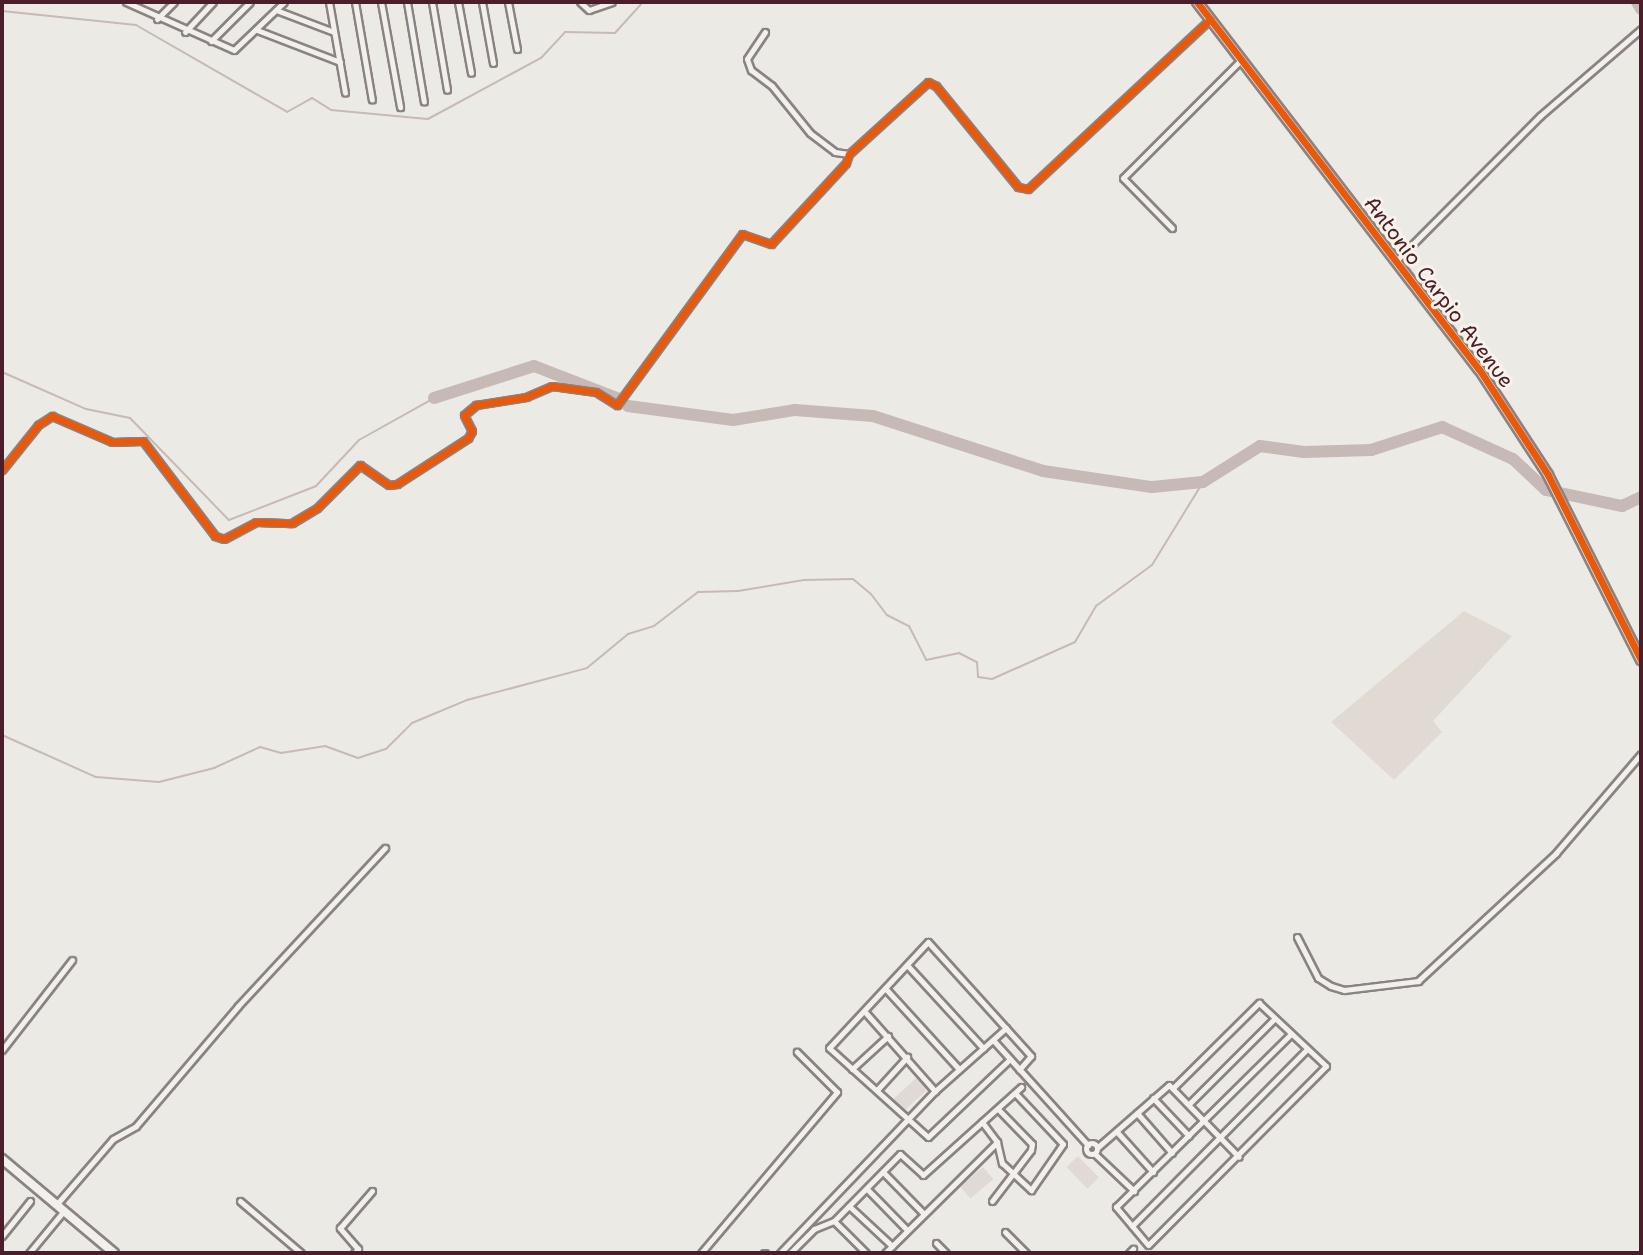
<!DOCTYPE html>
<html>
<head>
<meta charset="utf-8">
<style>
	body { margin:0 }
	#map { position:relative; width:1643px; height:1255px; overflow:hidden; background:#eceae4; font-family:"Shantell Sans",sans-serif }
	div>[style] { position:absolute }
	.built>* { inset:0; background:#e1dad3 }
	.green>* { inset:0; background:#e1dad4; transform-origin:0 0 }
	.stream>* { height:2px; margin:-1px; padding:0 1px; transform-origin:1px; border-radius:1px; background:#c7b9b6 }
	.river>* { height:12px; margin:-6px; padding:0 6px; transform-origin:6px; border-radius:6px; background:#c7b9b6 }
	.roads { filter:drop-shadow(2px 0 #8b8282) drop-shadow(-2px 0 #8b8282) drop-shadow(0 2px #8b8282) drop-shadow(0 -2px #8b8282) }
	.street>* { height:5px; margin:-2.5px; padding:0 2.5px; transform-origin:2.5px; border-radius:2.5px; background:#f1f0ec }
	.street>.ring { margin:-2.5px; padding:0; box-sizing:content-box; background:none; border:5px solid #f1f0ec; border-radius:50% }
	.secondary>* { height:8px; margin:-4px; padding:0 4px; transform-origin:4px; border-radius:4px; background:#f1f0ec }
	.cycleway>* { height:7px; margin:-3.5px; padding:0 3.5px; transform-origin:3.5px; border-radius:3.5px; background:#e8590c }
	span { translate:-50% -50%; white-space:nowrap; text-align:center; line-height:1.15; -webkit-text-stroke:6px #f7f3e8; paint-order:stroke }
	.street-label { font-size:21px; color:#4a1f2b }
	.frame { position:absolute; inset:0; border:4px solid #4a1f2b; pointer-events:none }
</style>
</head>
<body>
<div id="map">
	<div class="built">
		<div style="clip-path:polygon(1464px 611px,1512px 636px,1433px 721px,1442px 732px,1394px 780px,1331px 722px)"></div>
	</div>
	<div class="green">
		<div style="left:916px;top:1078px;width:16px;height:31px;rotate:47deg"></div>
		<div style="left:1078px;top:1156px;width:30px;height:16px;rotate:46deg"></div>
		<div style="left:983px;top:1167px;width:16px;height:30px;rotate:50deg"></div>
	</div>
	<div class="stream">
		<div style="left:2px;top:11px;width:135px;rotate:6deg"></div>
		<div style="left:136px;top:25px;width:174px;rotate:29.9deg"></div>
		<div style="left:287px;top:112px;width:29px;rotate:-29deg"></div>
		<div style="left:312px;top:98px;width:22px;rotate:32deg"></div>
		<div style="left:331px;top:110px;width:97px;rotate:5.3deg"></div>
		<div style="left:428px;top:119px;width:128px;rotate:-28.4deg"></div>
		<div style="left:541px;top:58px;width:35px;rotate:-47deg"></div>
		<div style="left:565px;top:32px;width:50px;rotate:1.1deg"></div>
		<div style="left:615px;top:33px;width:42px;rotate:-47.9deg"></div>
		<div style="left:2px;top:372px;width:92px;rotate:23.8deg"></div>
		<div style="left:86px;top:409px;width:45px;rotate:11.6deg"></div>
		<div style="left:130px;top:418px;width:142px;rotate:45.9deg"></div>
		<div style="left:229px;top:520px;width:93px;rotate:-21.3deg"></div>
		<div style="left:316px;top:486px;width:63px;rotate:-46.9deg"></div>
		<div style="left:359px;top:440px;width:86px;rotate:-29.2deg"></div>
		<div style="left:2px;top:735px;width:103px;rotate:24.1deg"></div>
		<div style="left:96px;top:777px;width:63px;rotate:4.5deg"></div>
		<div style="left:159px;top:782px;width:57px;rotate:-14.3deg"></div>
		<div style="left:214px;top:768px;width:51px;rotate:-24.5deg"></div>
		<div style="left:260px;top:747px;width:22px;rotate:16deg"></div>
		<div style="left:281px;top:753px;width:45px;rotate:-9deg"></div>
		<div style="left:325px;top:746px;width:35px;rotate:20deg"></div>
		<div style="left:358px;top:758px;width:29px;rotate:-18deg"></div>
		<div style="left:386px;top:749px;width:37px;rotate:-45deg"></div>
		<div style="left:412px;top:723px;width:60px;rotate:-22.7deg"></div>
		<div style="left:467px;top:700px;width:124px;rotate:-14.9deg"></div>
		<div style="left:587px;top:668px;width:53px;rotate:-39.7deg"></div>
		<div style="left:628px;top:634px;width:27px;rotate:-17deg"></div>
		<div style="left:654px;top:626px;width:56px;rotate:-37.7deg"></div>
		<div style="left:698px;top:592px;width:40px;rotate:-1.4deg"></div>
		<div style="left:738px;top:591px;width:67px;rotate:-9.5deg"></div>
		<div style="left:804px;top:580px;width:49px;rotate:-1.2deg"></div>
		<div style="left:853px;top:579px;width:23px;rotate:40deg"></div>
		<div style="left:871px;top:594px;width:26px;rotate:53deg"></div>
		<div style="left:887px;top:615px;width:25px;rotate:27deg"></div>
		<div style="left:909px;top:626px;width:38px;rotate:63deg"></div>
		<div style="left:926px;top:660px;width:34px;rotate:-12deg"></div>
		<div style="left:959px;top:653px;width:20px;rotate:27deg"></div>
		<div style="left:977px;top:662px;width:15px;rotate:86deg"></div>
		<div style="left:978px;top:677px;width:14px;rotate:8deg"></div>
		<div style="left:992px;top:679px;width:91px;rotate:-24deg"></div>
		<div style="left:1075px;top:642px;width:42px;rotate:-59.7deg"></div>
		<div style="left:1096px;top:606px;width:69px;rotate:-36.2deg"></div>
		<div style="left:1152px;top:565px;width:97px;rotate:-58.4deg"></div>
	</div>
	<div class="river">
		<div style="left:1637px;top:2px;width:8px;rotate:60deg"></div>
		<div style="left:434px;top:398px;width:105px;rotate:-17.7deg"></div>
		<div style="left:534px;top:366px;width:89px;rotate:21.1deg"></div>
		<div style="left:628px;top:406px;width:106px;rotate:7.6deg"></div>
		<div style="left:733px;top:420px;width:63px;rotate:-9.2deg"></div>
		<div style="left:795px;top:410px;width:78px;rotate:4.4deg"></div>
		<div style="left:873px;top:416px;width:179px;rotate:17.9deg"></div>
		<div style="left:1043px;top:471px;width:110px;rotate:8.4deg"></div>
		<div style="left:1152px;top:487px;width:51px;rotate:-5.6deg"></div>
		<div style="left:1203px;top:482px;width:67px;rotate:-32.3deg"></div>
		<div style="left:1260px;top:446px;width:44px;rotate:7.8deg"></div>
		<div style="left:1304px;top:452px;width:67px;rotate:-1.7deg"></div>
		<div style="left:1371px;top:450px;width:75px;rotate:-17.9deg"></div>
		<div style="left:1442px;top:427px;width:78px;rotate:24.3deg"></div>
		<div style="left:1513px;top:459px;width:45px;rotate:43.2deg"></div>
		<div style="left:1546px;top:490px;width:78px;rotate:11.9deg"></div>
		<div style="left:1622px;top:506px;width:21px;rotate:-25deg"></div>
	</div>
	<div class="roads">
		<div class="street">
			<div style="left:126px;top:2px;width:118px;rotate:24deg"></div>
			<div style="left:234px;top:50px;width:69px;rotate:-43.8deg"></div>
			<div style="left:329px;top:2px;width:92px;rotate:80deg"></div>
			<div style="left:355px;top:2px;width:99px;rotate:80.2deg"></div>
			<div style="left:381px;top:2px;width:107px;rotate:79.7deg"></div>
			<div style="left:407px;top:2px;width:101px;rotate:80.4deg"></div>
			<div style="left:432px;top:2px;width:89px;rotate:80.3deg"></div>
			<div style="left:458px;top:2px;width:72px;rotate:79.6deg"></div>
			<div style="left:482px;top:2px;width:62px;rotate:79.8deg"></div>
			<div style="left:508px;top:2px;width:48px;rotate:79.2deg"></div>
			<div style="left:580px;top:2px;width:12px;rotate:42deg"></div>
			<div style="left:589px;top:10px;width:24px;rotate:-19deg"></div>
			<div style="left:276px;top:10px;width:62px;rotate:20.8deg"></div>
			<div style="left:157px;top:19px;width:24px;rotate:-45deg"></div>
			<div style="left:257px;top:30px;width:89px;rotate:21.1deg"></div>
			<div style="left:185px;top:32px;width:41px;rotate:-47deg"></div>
			<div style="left:765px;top:32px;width:32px;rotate:124deg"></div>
			<div style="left:747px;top:59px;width:12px;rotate:70deg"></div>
			<div style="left:751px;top:70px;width:26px;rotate:37deg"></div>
			<div style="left:772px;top:86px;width:60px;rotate:51deg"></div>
			<div style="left:810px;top:133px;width:31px;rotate:37deg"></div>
			<div style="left:835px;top:152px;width:14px;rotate:8deg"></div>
			<div style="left:211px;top:41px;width:55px;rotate:-45deg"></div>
			<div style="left:1172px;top:228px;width:70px;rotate:-134.4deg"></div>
			<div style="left:1123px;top:178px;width:165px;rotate:-45deg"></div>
			<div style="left:1396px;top:261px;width:204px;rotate:-45.2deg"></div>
			<div style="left:1540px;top:116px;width:133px;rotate:-40.7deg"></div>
			<div style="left:2px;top:470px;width:58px;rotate:-51.3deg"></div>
			<div style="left:38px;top:425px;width:17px;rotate:-33deg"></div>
			<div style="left:52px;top:416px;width:65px;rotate:23.4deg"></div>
			<div style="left:112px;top:442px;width:31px;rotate:-2deg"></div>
			<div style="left:143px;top:441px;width:119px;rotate:52.8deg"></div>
			<div style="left:215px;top:536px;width:9px;rotate:18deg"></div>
			<div style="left:224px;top:539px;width:36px;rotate:-28deg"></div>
			<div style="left:256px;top:522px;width:36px;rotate:2deg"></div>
			<div style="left:292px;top:523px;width:29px;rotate:-31deg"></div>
			<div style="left:317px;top:508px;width:61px;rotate:-45deg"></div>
			<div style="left:360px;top:465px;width:35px;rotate:35deg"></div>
			<div style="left:389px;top:485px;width:8px;rotate:-7deg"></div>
			<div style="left:397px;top:484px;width:85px;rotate:-32.9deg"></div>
			<div style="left:468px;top:438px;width:8px;rotate:-60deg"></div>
			<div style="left:472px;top:431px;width:18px;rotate:-117deg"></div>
			<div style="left:464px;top:415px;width:16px;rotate:-40deg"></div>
			<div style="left:476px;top:405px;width:51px;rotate:-9.1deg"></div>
			<div style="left:526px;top:397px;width:28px;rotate:-23deg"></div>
			<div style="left:552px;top:386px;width:44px;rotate:7.8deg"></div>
			<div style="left:596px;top:392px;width:25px;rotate:32deg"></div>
			<div style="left:617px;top:405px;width:212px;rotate:-53.8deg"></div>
			<div style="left:742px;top:234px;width:31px;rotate:19deg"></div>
			<div style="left:771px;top:244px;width:110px;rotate:-47.2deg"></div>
			<div style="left:846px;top:163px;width:9px;rotate:-72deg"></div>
			<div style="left:849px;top:154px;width:107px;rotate:-42.3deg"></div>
			<div style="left:928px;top:82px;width:9px;rotate:27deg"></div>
			<div style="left:936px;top:86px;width:130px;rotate:50.9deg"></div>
			<div style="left:1018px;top:187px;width:10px;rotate:11deg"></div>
			<div style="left:1028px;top:189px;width:249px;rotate:-43deg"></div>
			<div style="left:1297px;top:937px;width:46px;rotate:62.9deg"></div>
			<div style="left:1318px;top:978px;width:15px;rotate:32deg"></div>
			<div style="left:1331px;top:986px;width:14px;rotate:17deg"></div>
			<div style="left:1344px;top:990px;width:75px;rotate:-6.9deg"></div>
			<div style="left:1418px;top:981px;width:188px;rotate:-42.8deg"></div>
			<div style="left:1556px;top:853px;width:130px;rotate:-49.4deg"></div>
			<div style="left:907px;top:965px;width:113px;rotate:47.5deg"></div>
			<div style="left:885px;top:988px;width:110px;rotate:47.6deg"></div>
			<div style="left:865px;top:1012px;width:106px;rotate:48.5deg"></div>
			<div style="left:993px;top:1040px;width:142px;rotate:47.9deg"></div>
			<div style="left:2px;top:1050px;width:114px;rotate:-52.1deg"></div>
			<div style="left:1010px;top:1059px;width:113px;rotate:136.4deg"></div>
			<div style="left:928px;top:1137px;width:133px;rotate:-138deg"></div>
			<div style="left:829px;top:1048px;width:145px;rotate:-47deg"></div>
			<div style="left:928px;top:942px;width:154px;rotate:47.9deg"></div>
			<div style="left:1031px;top:1056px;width:18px;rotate:131deg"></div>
			<div style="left:852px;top:1069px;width:49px;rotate:-42.5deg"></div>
			<div style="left:1174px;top:1087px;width:120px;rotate:-44.7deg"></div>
			<div style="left:1259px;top:1003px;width:92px;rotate:43.2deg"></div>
			<div style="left:1326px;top:1066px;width:252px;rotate:134.8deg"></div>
			<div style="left:1148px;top:1245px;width:50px;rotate:-130.1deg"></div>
			<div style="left:1116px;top:1207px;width:246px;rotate:-44.7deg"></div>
			<div style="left:877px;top:1090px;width:45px;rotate:-47.7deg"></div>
			<div style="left:1153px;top:1098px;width:52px;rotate:46.5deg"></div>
			<div style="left:1189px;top:1104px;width:120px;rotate:-45deg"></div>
			<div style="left:1137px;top:1113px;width:53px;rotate:48.8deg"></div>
			<div style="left:982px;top:1122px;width:25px;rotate:53deg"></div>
			<div style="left:997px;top:1142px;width:22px;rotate:77deg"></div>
			<div style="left:1002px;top:1163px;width:40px;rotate:43deg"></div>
			<div style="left:1031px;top:1190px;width:56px;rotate:-55.2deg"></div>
			<div style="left:1063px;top:1144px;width:70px;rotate:-133.3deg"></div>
			<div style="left:1117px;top:1132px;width:54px;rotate:48deg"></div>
			<div class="ring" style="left:1086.5px;top:1143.5px;width:6px;height:6px"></div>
			<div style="left:1098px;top:1147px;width:94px;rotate:-41.1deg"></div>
			<div style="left:1169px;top:1085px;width:100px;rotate:45.8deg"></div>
			<div style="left:1095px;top:1154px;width:54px;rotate:43.5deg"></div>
			<div style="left:883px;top:1172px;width:57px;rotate:45.7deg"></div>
			<div style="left:867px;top:1189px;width:57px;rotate:45.7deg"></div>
			<div style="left:240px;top:1201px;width:80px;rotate:40.4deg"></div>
			<div style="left:992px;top:1201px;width:64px;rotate:-52.6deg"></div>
			<div style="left:1031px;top:1150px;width:6px;rotate:-81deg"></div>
			<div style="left:1032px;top:1144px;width:49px;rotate:-134.2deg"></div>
			<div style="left:56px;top:1205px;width:87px;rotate:-49.2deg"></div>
			<div style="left:113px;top:1139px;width:26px;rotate:-29deg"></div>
			<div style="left:136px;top:1126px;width:157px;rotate:-49.6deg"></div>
			<div style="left:238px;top:1006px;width:216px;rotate:-47.1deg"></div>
			<div style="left:849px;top:1206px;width:59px;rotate:42.9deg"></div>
			<div style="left:834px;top:1221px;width:45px;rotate:45deg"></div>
			<div style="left:1132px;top:1226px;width:249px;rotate:-45.3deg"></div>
			<div style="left:1005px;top:1232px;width:30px;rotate:45deg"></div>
			<div style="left:2px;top:1236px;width:45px;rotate:-51.3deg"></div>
			<div style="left:936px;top:1243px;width:14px;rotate:45deg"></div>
			<div style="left:29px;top:1253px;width:53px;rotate:-50.3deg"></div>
			<div style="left:354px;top:1253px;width:6px;rotate:-45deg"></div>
			<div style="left:358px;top:1249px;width:28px;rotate:-131deg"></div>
			<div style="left:340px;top:1228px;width:49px;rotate:-49.1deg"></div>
			<div style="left:701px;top:1253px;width:211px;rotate:-49.8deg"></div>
			<div style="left:837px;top:1092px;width:57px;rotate:-135deg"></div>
			<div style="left:764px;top:1253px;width:1px"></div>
			<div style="left:780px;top:1253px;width:224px;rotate:-46.3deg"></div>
			<div style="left:935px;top:1091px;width:95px;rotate:-41.6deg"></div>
			<div style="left:790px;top:1253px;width:34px;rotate:-45deg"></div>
			<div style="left:814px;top:1229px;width:22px;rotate:-22deg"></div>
			<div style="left:834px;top:1221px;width:94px;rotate:-45.4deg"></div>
			<div style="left:900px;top:1154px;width:31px;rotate:42deg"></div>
			<div style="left:923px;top:1175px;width:132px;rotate:-41.9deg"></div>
			<div style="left:885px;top:1253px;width:158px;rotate:-44.7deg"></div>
			<div style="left:1129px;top:1253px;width:6px;rotate:-45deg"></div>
		</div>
		<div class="secondary">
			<div style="left:1197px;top:2px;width:463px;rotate:52.5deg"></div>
			<div style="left:1479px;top:369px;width:126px;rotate:56.9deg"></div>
			<div style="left:1548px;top:475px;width:207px;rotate:63.3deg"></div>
			<div style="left:2px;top:1159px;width:146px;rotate:40deg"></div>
		</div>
	</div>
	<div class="cycleway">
		<div style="left:1197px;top:2px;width:463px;rotate:52.5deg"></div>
		<div style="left:1479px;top:369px;width:126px;rotate:56.9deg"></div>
		<div style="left:1548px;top:475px;width:207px;rotate:63.3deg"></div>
		<div style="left:2px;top:470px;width:58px;rotate:-51.3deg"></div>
		<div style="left:38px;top:425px;width:17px;rotate:-33deg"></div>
		<div style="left:52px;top:416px;width:65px;rotate:23.4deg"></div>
		<div style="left:112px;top:442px;width:31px;rotate:-2deg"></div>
		<div style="left:143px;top:441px;width:119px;rotate:52.8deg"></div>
		<div style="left:215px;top:536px;width:9px;rotate:18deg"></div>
		<div style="left:224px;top:539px;width:36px;rotate:-28deg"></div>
		<div style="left:256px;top:522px;width:36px;rotate:2deg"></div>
		<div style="left:292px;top:523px;width:29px;rotate:-31deg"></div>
		<div style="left:317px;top:508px;width:61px;rotate:-45deg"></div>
		<div style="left:360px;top:465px;width:35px;rotate:35deg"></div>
		<div style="left:389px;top:485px;width:8px;rotate:-7deg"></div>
		<div style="left:397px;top:484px;width:85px;rotate:-32.9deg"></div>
		<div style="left:468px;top:438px;width:8px;rotate:-60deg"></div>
		<div style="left:472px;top:431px;width:18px;rotate:-117deg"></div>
		<div style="left:464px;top:415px;width:16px;rotate:-40deg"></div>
		<div style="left:476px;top:405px;width:51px;rotate:-9.1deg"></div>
		<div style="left:526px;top:397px;width:28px;rotate:-23deg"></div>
		<div style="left:552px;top:386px;width:44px;rotate:7.8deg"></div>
		<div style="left:596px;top:392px;width:25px;rotate:32deg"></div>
		<div style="left:617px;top:405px;width:212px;rotate:-53.8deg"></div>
		<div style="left:742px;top:234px;width:31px;rotate:19deg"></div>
		<div style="left:771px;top:244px;width:110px;rotate:-47.2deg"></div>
		<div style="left:846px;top:163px;width:9px;rotate:-72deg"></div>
		<div style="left:849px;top:154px;width:107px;rotate:-42.3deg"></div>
		<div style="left:928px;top:82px;width:9px;rotate:27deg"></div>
		<div style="left:936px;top:86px;width:130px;rotate:50.9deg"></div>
		<div style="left:1018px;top:187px;width:10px;rotate:11deg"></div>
		<div style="left:1028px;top:189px;width:249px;rotate:-43deg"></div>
	</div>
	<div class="street-label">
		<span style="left:1439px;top:292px;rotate:53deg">Antonio Carpio Avenue</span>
	</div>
	<div class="frame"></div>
</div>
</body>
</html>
